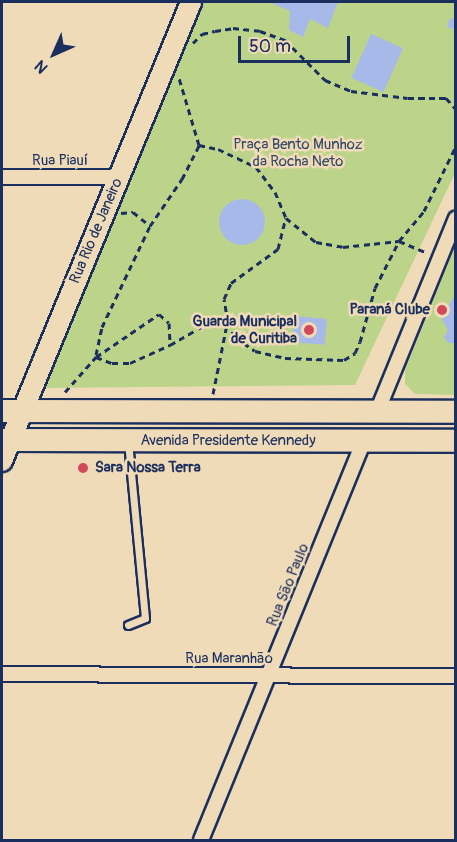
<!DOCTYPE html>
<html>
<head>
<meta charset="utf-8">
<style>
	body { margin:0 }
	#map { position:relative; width:457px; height:842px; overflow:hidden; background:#f0dbb9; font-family:Pangolin,sans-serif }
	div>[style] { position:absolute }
	.green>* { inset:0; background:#bcd48a }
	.building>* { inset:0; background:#a7b9e8; transform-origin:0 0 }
	.round { border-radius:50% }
	.path>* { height:3px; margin-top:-1.5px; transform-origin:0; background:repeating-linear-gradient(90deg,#1b2f5e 0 6px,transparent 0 10.5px) }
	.roads { filter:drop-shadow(2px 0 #1b2f5e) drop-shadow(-2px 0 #1b2f5e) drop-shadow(0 2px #1b2f5e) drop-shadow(0 -2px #1b2f5e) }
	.lane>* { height:7px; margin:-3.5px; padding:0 3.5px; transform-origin:3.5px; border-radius:3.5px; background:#f0dbb9 }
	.street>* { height:14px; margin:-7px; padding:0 7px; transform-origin:7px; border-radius:7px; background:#f0dbb9 }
	.secondary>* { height:20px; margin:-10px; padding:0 10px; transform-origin:10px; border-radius:10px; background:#f0dbb9 }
	.primary>* { height:22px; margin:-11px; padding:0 11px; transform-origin:11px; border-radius:11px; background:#f0dbb9 }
	.dots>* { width:16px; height:16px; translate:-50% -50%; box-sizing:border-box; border:3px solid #f0dbb9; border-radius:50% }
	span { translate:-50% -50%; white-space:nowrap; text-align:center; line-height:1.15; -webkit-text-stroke:5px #f0dbb9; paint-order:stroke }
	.park-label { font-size:15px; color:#334865 }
	.street-label { font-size:15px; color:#1b2f5e }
	.poi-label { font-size:15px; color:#1b2f5e; font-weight:700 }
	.right { translate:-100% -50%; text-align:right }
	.left { translate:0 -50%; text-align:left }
	.frame { position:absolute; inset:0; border:3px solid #1b2f5e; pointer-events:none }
	.north { position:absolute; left:24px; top:24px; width:60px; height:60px; -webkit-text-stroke:4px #f0dbb9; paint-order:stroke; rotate:225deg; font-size:16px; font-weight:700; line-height:24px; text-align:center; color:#1b2f5e }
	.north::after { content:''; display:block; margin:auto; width:21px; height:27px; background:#1b2f5e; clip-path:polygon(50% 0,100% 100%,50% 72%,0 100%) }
	.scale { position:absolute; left:238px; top:36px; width:112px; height:27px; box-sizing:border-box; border:3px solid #1b2f5e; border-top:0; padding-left:8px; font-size:18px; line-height:21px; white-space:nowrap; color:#1b2f5e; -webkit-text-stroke:4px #f0dbb9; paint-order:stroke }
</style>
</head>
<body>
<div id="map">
	<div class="green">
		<div style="clip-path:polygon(195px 2px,455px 2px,455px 173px,355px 385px,44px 388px)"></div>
		<div style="clip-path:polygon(455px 247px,455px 395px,415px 394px,405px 384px,405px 370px)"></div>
	</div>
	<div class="building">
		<div style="clip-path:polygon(269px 2px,338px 2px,328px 28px,310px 19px,303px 37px,289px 30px,290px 11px)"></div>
		<div style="clip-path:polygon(450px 18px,456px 20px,456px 30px,447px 27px)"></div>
		<div style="left:371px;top:34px;width:35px;height:48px;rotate:24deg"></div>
		<div class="round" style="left:219px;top:199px;width:46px;height:46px"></div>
		<div style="clip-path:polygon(456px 293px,456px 343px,448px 343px,444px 337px,448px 330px,441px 318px)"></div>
		<div style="left:294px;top:316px;width:33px;height:26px;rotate:5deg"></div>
	</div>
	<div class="path">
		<div style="left:193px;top:43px;width:13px;rotate:-45deg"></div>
		<div style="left:202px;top:34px;width:13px;rotate:-13deg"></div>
		<div style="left:215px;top:31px;width:18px;rotate:-9deg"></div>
		<div style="left:233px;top:28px;width:27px;rotate:6deg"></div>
		<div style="left:260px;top:31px;width:27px;rotate:20deg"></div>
		<div style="left:285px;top:40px;width:57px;rotate:45deg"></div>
		<div style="left:325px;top:80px;width:28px;rotate:23deg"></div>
		<div style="left:351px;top:91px;width:57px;rotate:7deg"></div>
		<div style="left:408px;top:98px;width:38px"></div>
		<div style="left:446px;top:98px;width:15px;rotate:48deg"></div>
		<div style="left:456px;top:116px;width:18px;rotate:90deg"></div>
		<div style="left:199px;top:145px;width:19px;rotate:12deg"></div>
		<div style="left:218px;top:149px;width:42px;rotate:25.3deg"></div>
		<div style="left:256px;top:167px;width:31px;rotate:53deg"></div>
		<div style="left:275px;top:192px;width:28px;rotate:67deg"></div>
		<div style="left:121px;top:213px;width:12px;rotate:-5deg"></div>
		<div style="left:133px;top:212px;width:22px;rotate:39deg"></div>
		<div style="left:150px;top:226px;width:57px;rotate:-55.8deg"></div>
		<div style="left:182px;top:179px;width:38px;rotate:-63deg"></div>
		<div style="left:199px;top:145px;width:70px;rotate:-106.6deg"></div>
		<div style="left:228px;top:322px;width:17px;rotate:65deg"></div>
		<div style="left:235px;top:337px;width:24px;rotate:35deg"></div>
		<div style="left:255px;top:351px;width:31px;rotate:13deg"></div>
		<div style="left:285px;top:358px;width:59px;rotate:1.9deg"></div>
		<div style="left:344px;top:360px;width:13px;rotate:-32deg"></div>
		<div style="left:355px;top:353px;width:12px;rotate:-66deg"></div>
		<div style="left:360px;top:342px;width:56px;rotate:-74.5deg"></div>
		<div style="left:375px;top:288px;width:53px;rotate:-62.9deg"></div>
		<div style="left:399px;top:241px;width:30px;rotate:23deg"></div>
		<div style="left:96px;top:355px;width:29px;rotate:-78deg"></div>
		<div style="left:102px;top:327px;width:112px;rotate:-64.6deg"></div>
		<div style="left:96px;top:357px;width:76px;rotate:-34.3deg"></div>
		<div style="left:159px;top:314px;width:13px;rotate:42deg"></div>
		<div style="left:169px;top:323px;width:22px;rotate:87deg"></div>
		<div style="left:170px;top:345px;width:34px;rotate:-30deg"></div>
		<div style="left:200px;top:328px;width:29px;rotate:-12deg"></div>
		<div style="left:228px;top:322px;width:23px;rotate:-100deg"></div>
		<div style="left:224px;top:299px;width:17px;rotate:-66deg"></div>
		<div style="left:231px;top:283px;width:58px;rotate:-35.9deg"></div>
		<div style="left:278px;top:249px;width:32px;rotate:-76deg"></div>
		<div style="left:286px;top:218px;width:38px;rotate:39deg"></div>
		<div style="left:316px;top:242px;width:27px;rotate:10deg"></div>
		<div style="left:343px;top:247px;width:56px;rotate:-6.1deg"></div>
		<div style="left:399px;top:241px;width:39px;rotate:-50deg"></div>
		<div style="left:424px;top:211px;width:72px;rotate:-63.8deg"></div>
		<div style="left:65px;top:392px;width:47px;rotate:-48.5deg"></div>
		<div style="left:96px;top:357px;width:17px;rotate:21deg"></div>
		<div style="left:112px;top:363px;width:18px"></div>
		<div style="left:130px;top:363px;width:44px;rotate:-24.2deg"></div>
		<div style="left:213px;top:394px;width:71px;rotate:-78.7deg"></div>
	</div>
	<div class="roads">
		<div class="lane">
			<div style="left:128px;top:625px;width:18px;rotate:-22deg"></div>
			<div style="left:145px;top:618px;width:176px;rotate:-95.5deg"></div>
		</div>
		<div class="street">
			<div style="left:2px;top:177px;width:116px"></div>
			<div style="left:377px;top:412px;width:209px;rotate:-67.8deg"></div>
			<div style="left:2px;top:674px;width:454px;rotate:0.3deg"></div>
			<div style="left:201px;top:840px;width:431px;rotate:-67.8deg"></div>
		</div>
		<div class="secondary">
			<div style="left:2px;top:461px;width:496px;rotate:-67.6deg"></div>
		</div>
		<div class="primary">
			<div style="left:2px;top:411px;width:454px;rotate:0.1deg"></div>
			<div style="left:2px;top:440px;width:454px;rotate:0.1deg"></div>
		</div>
	</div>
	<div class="dots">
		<div style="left:442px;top:310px;background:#d1495b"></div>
		<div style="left:309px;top:330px;background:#d1495b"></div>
		<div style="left:83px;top:468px;background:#d1495b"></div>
	</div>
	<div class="park-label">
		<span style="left:298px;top:153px">Praça Bento Munhoz<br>da Rocha Neto</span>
	</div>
	<div class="street-label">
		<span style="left:60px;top:161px">Rua Piauí</span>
		<span style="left:96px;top:231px;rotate:-67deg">Rua Rio de Janeiro</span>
		<span style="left:228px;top:441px">Avenida Presidente Kennedy</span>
		<span style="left:288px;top:585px;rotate:-68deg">Rua São Paulo</span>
		<span style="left:229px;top:659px">Rua Maranhão</span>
	</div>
	<div class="poi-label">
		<span class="right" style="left:430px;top:310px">Paraná Clube</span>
		<span class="right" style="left:297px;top:330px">Guarda Municipal<br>de Curitiba</span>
		<span class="left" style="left:95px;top:468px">Sara Nossa Terra</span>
	</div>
	<div class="frame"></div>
	<div class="north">N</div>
	<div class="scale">50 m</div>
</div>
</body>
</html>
